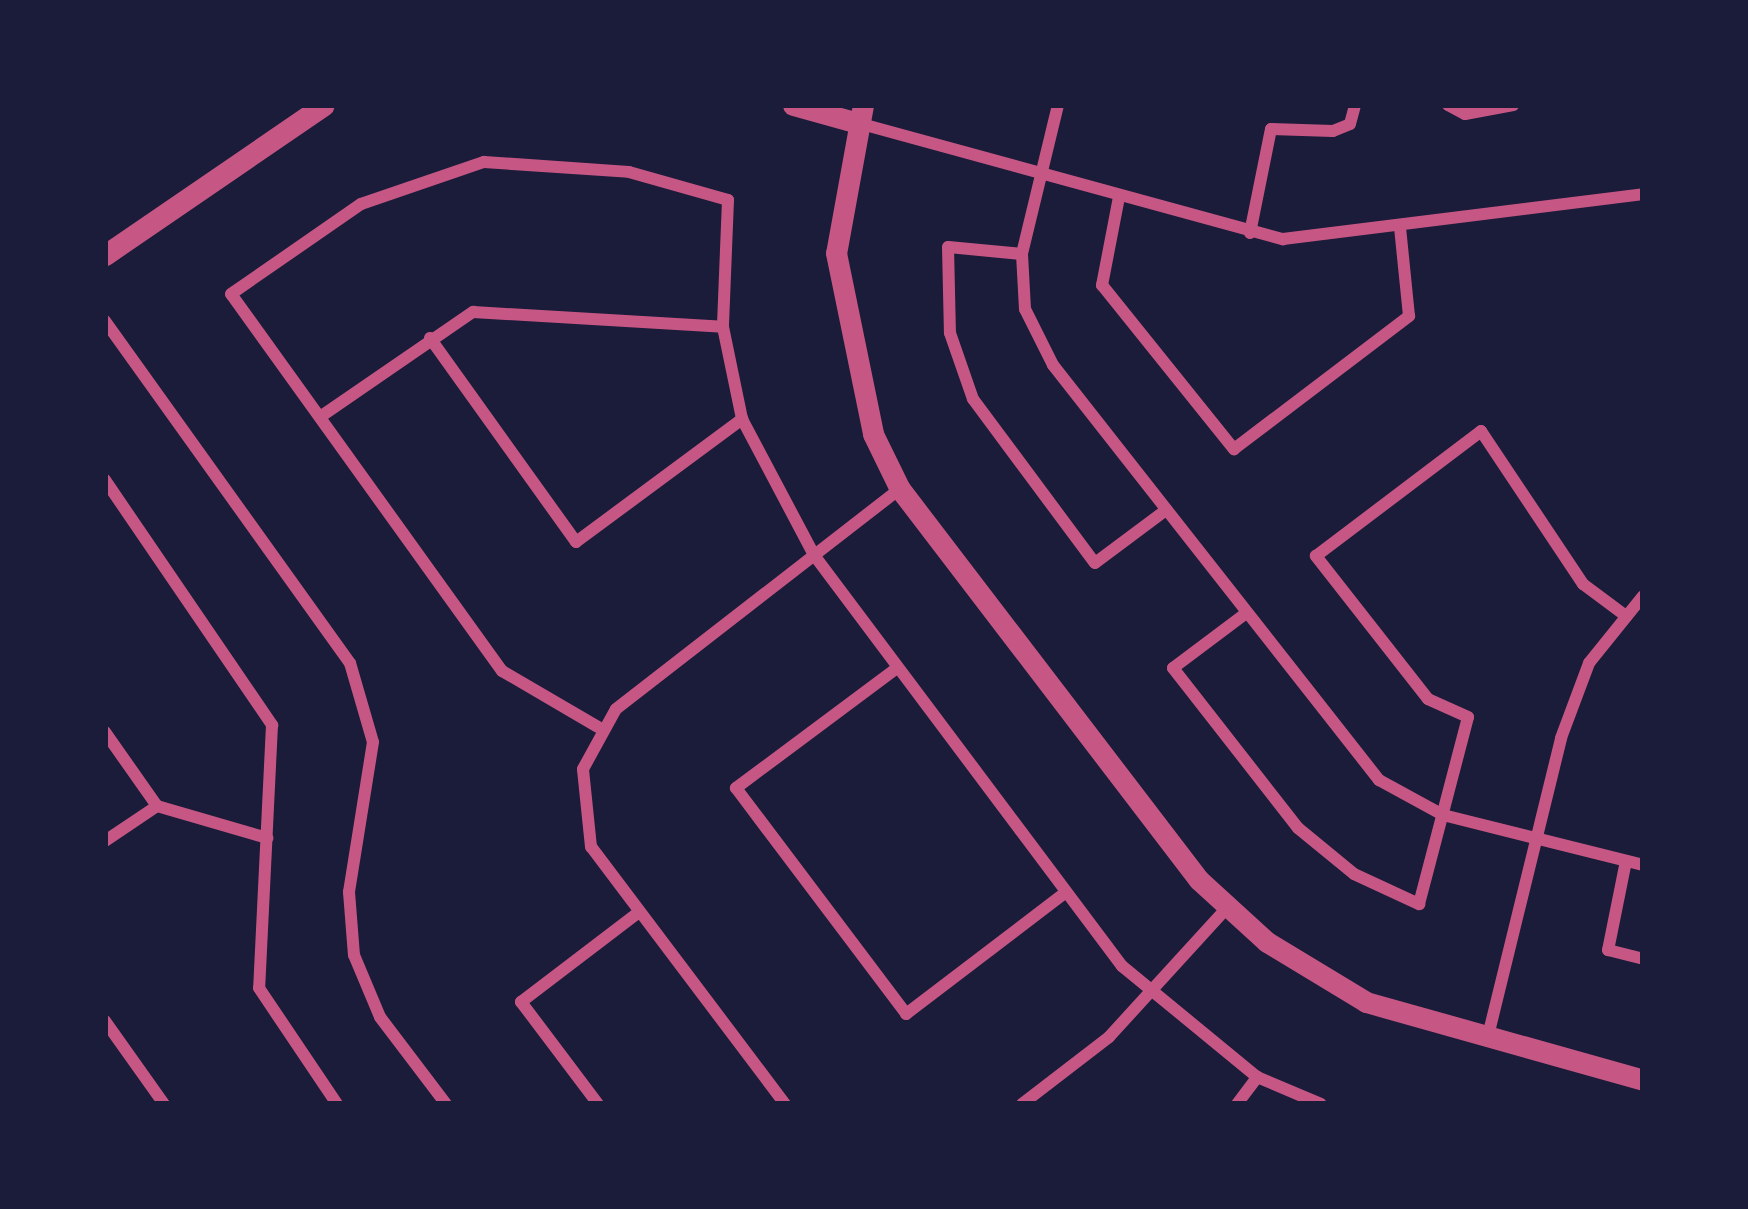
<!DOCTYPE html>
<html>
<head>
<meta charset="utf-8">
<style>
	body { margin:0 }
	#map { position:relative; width:1748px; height:1209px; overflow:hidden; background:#1b1b3a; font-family:"PT Sans",sans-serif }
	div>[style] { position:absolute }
	.minor>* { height:12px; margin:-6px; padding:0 6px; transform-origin:6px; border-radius:6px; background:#c65784 }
	.tertiary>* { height:21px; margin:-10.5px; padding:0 10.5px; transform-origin:10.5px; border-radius:10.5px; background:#c65784 }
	span { translate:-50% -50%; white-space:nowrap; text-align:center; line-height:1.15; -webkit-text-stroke:10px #1b1b3a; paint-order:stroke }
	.frame { position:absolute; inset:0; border:108px solid #1b1b3a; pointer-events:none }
</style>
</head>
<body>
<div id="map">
	<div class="minor">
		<div style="left:1058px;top:105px;width:153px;rotate:103.6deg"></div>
		<div style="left:1022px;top:254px;width:55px;rotate:86.9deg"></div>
		<div style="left:1025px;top:309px;width:63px;rotate:63.4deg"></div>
		<div style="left:1053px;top:365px;width:528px;rotate:51.85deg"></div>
		<div style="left:1379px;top:780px;width:73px;rotate:28.7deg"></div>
		<div style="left:1443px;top:815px;width:206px;rotate:14deg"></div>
		<div style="left:1448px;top:105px;width:19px;rotate:28deg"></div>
		<div style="left:1465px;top:114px;width:49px;rotate:-10.6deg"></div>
		<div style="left:858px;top:123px;width:441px;rotate:15.3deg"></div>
		<div style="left:1283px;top:239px;width:363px;rotate:-7.1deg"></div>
		<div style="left:1119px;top:197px;width:90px;rotate:100.9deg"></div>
		<div style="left:1102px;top:285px;width:211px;rotate:51.2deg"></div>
		<div style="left:1234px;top:449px;width:220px;rotate:-37.2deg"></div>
		<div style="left:1409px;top:316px;width:88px;rotate:-95.8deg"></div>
		<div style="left:1250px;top:233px;width:106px;rotate:-78.6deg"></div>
		<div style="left:1271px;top:129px;width:62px;rotate:1.8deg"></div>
		<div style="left:1333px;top:131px;width:18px;rotate:-22deg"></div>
		<div style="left:1350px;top:124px;width:20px;rotate:-75deg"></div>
		<div style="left:1022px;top:254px;width:74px;rotate:-174.6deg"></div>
		<div style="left:948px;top:247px;width:86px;rotate:88.7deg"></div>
		<div style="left:950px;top:333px;width:70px;rotate:70.8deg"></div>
		<div style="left:973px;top:399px;width:204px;rotate:53.4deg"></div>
		<div style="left:1095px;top:563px;width:89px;rotate:-36.7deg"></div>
		<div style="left:105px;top:321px;width:421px;rotate:54.4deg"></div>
		<div style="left:350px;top:663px;width:82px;rotate:73.8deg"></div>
		<div style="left:373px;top:742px;width:152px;rotate:99.1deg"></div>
		<div style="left:349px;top:892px;width:63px;rotate:85.5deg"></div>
		<div style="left:354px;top:955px;width:67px;rotate:67.2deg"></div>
		<div style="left:380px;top:1017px;width:109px;rotate:52.8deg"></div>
		<div style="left:430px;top:338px;width:251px;rotate:54.4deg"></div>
		<div style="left:576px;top:542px;width:207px;rotate:-36.5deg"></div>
		<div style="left:320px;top:417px;width:186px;rotate:-34.5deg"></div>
		<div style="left:473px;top:312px;width:250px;rotate:3.4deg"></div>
		<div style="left:105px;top:480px;width:297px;rotate:55.7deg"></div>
		<div style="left:272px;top:725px;width:263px;rotate:92.8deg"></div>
		<div style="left:259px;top:988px;width:140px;rotate:56.1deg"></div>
		<div style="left:1245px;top:614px;width:90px;rotate:143.1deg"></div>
		<div style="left:1173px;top:668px;width:203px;rotate:52deg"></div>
		<div style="left:1298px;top:828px;width:72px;rotate:39.4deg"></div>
		<div style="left:1354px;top:874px;width:72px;rotate:24.8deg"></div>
		<div style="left:1419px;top:904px;width:193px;rotate:-75.3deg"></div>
		<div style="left:1468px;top:717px;width:44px;rotate:-155.8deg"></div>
		<div style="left:1428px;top:699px;width:182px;rotate:-128.1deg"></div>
		<div style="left:1316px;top:556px;width:207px;rotate:-37.1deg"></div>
		<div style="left:1481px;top:431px;width:184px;rotate:56.3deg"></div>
		<div style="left:1583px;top:584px;width:54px;rotate:36.7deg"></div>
		<div style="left:897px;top:668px;width:201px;rotate:143.3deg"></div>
		<div style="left:736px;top:788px;width:283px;rotate:53deg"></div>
		<div style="left:906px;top:1014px;width:200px;rotate:-37.3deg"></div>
		<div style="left:598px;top:727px;width:111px;rotate:-149.7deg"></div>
		<div style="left:502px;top:671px;width:464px;rotate:-125.7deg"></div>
		<div style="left:231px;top:294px;width:158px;rotate:-34.7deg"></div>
		<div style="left:361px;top:204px;width:130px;rotate:-18.9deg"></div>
		<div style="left:484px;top:162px;width:145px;rotate:3.9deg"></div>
		<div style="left:629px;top:172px;width:103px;rotate:15.8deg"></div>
		<div style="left:728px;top:200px;width:127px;rotate:92.3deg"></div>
		<div style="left:723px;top:327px;width:94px;rotate:78.3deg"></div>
		<div style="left:742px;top:419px;width:154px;rotate:62.1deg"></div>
		<div style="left:814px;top:555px;width:514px;rotate:53.15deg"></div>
		<div style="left:1122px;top:966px;width:175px;rotate:39.4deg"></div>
		<div style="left:1257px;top:1077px;width:69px;rotate:22.9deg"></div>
		<div style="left:105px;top:732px;width:90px;rotate:54.9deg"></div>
		<div style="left:157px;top:806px;width:115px;rotate:16.2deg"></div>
		<div style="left:105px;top:841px;width:63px;rotate:-33.9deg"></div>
		<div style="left:1626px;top:861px;width:91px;rotate:101.4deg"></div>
		<div style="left:1608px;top:950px;width:36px;rotate:14deg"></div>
		<div style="left:105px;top:1021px;width:102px;rotate:54.6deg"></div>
		<div style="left:1487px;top:1040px;width:311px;rotate:-76.2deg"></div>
		<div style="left:1561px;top:738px;width:80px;rotate:-69.5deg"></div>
		<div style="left:1589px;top:663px;width:86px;rotate:-51.1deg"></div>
		<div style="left:598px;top:1104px;width:128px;rotate:-127deg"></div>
		<div style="left:521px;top:1002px;width:148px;rotate:-37.3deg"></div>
		<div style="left:785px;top:1104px;width:322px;rotate:-127deg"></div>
		<div style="left:591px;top:847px;width:78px;rotate:-95.9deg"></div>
		<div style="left:583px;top:769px;width:68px;rotate:-61.2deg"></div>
		<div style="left:616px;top:709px;width:359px;rotate:-37.8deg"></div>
		<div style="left:1022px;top:1104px;width:110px;rotate:-37.6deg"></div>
		<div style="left:1109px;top:1037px;width:173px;rotate:-47.6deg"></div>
		<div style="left:1237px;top:1104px;width:34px;rotate:-53deg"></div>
	</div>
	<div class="tertiary">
		<div style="left:793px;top:105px;width:67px;rotate:15.5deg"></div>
		<div style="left:863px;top:105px;width:150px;rotate:100.3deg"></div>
		<div style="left:836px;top:253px;width:185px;rotate:78.4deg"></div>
		<div style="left:873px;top:434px;width:61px;rotate:63.9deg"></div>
		<div style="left:900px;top:489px;width:492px;rotate:52.6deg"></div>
		<div style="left:1199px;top:880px;width:92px;rotate:42.4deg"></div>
		<div style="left:1267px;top:942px;width:116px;rotate:31.2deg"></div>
		<div style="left:1366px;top:1002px;width:288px;rotate:15.7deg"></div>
		<div style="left:105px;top:255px;width:265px;rotate:-34.4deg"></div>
	</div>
	<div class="frame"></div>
</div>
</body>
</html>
